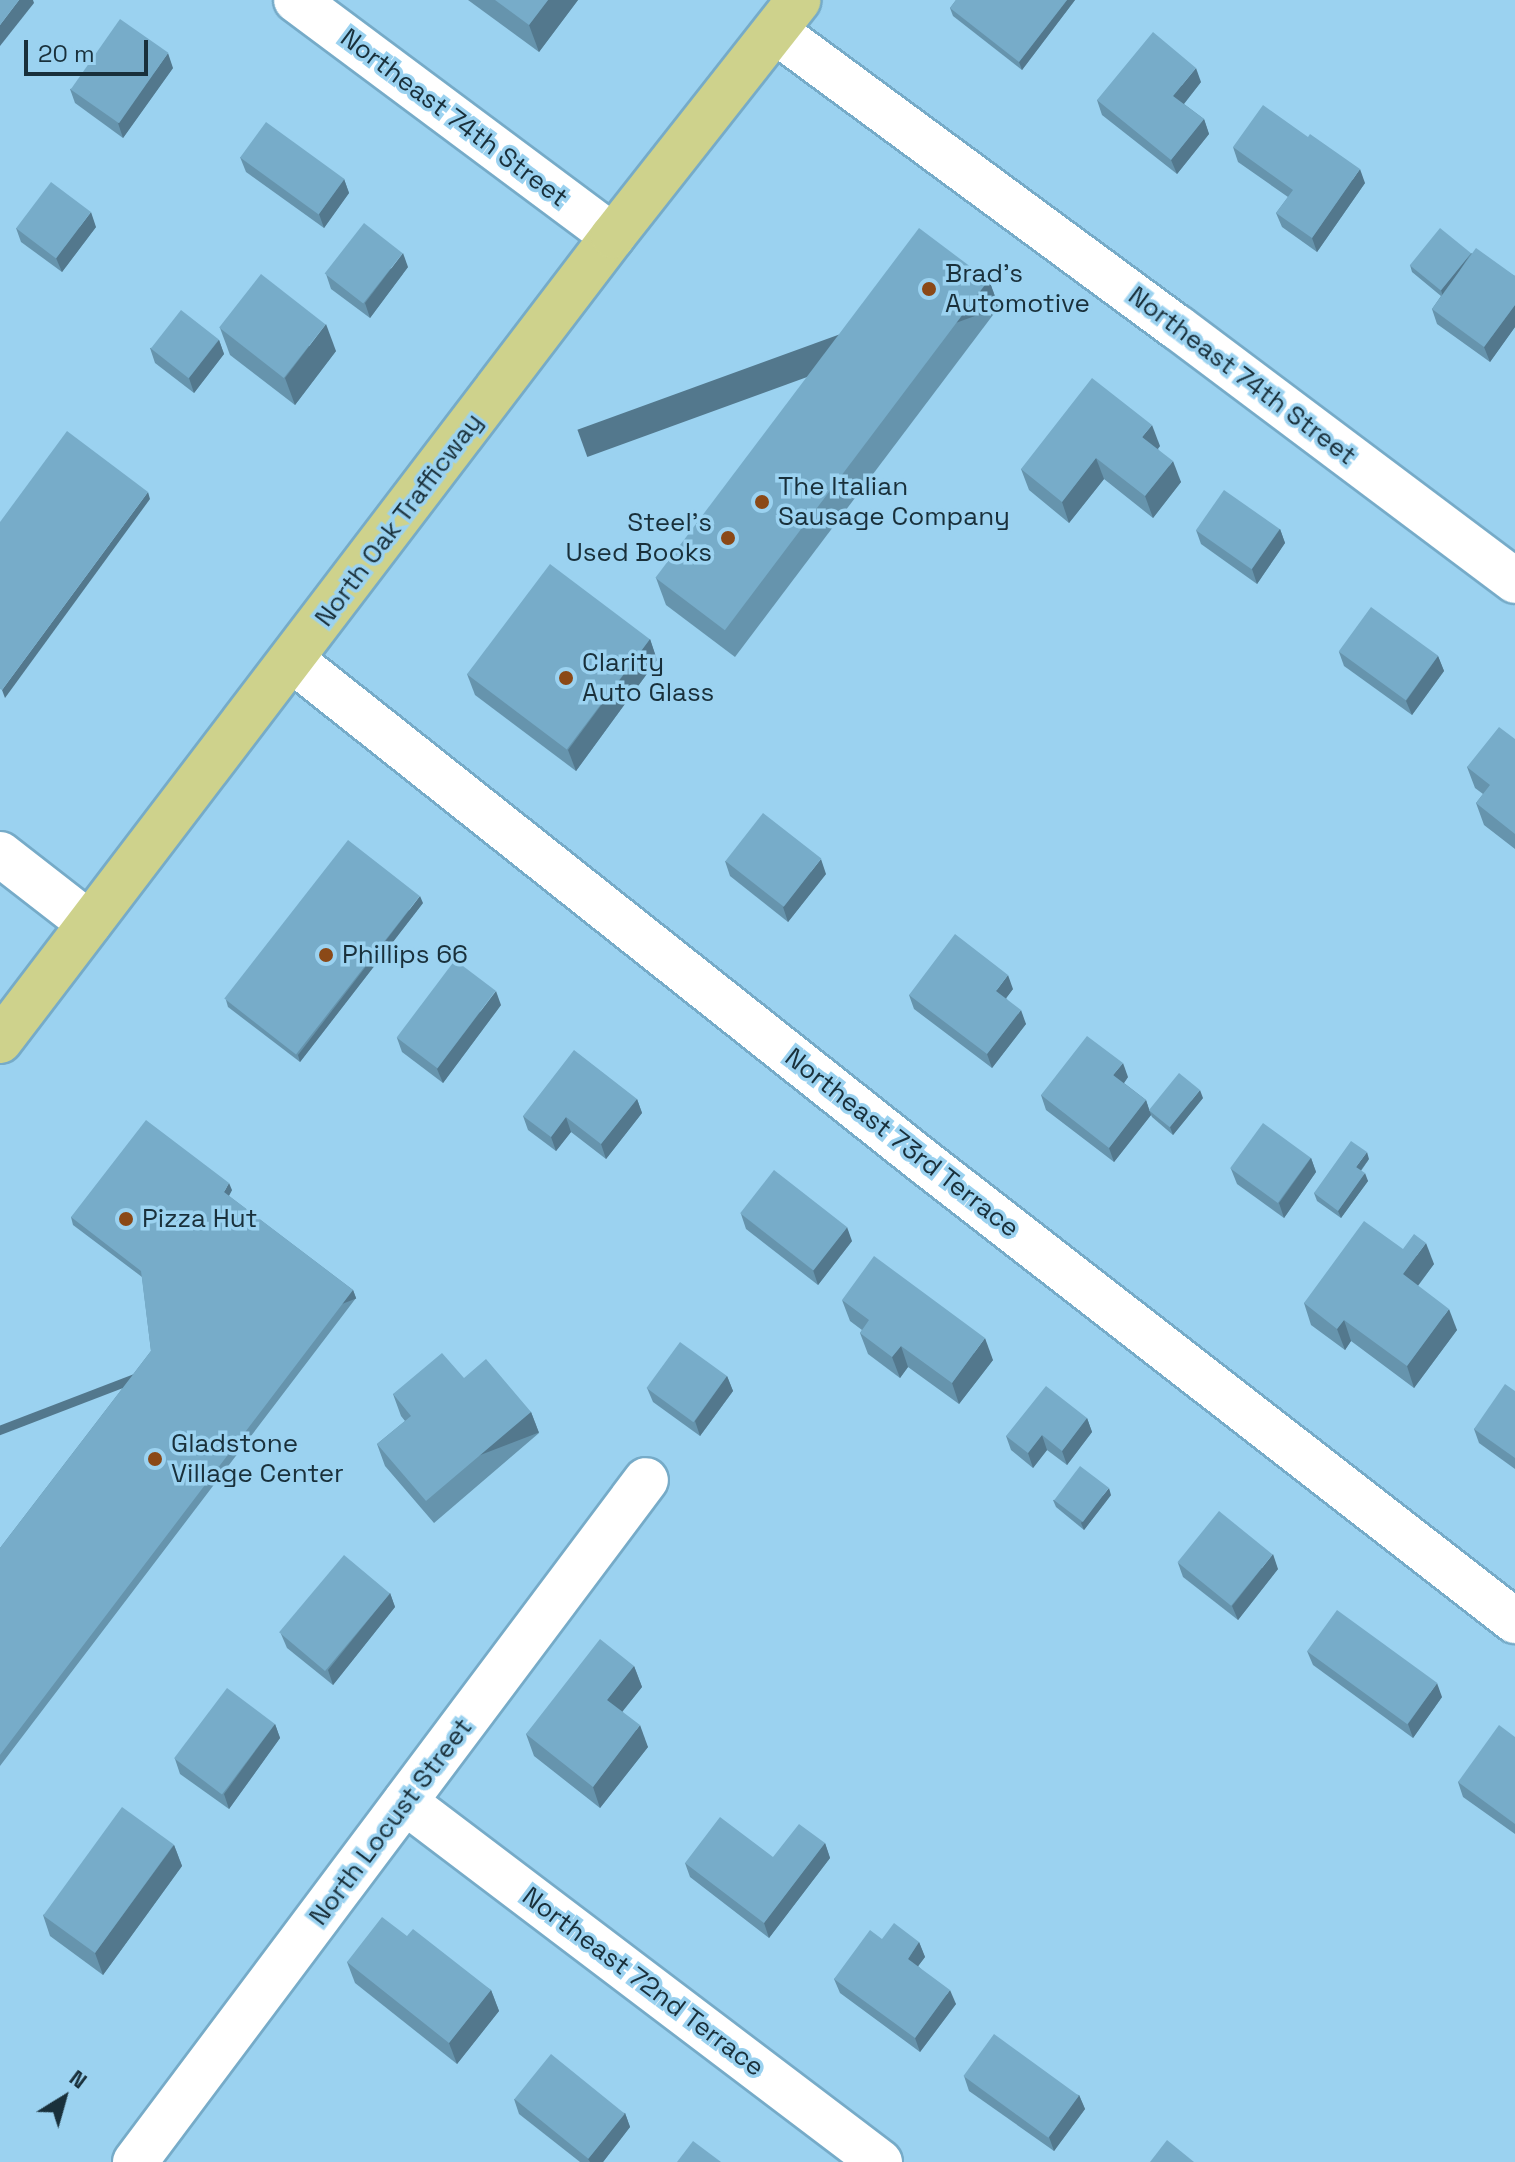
<!DOCTYPE html>
<html>
<head>
<meta charset="utf-8">
<style>
	body { margin:0 }
	#map { position:relative; width:1515px; height:2162px; overflow:hidden; background:#9bd2f0; font-family:"Space Grotesk",sans-serif }
	div>[style] { position:absolute }
	.roads { filter:drop-shadow(2px 0 #76abc8) drop-shadow(-2px 0 #76abc8) drop-shadow(0 2px #76abc8) drop-shadow(0 -2px #76abc8) }
	.minor>* { height:44px; margin:-22px; padding:0 22px; transform-origin:22px; border-radius:22px; background:#fff }
	.major>* { height:44px; margin:-22px; padding:0 22px; transform-origin:22px; border-radius:22px; background:#ced28c }
	.wall>* { inset:0; background:#6694ad }
	.shaded-wall>* { inset:0; background:#53788d; transform-origin:0 0 }
	.building>* { inset:0; background:#77acc9; transform-origin:0 0 }
	.dots>* { width:22px; height:22px; translate:-50% -50%; box-sizing:border-box; border:4px solid #9bd2f0; border-radius:50% }
	span { translate:-50% -50%; white-space:nowrap; text-align:center; line-height:1.15; -webkit-text-stroke:7px #9bd2f0; paint-order:stroke }
	.street-label { font-size:26px; color:#19303b }
	.poi-label { font-size:26px; color:#19303b }
	.left { translate:0 -50%; text-align:left }
	.right { translate:-100% -50%; text-align:right }
	.north { position:absolute; left:24px; top:2058px; width:80px; height:80px; -webkit-text-stroke:6px #9bd2f0; paint-order:stroke; rotate:37deg; font-size:22px; font-weight:700; line-height:32px; text-align:center; color:#19303b }
	.north::after { content:''; display:block; margin:auto; width:28px; height:36px; background:#19303b; clip-path:polygon(50% 0,100% 100%,50% 72%,0 100%) }
	.scale { position:absolute; left:24px; top:40px; width:124px; height:36px; box-sizing:border-box; border:4px solid #19303b; border-top:0; padding-left:10px; font-size:24px; line-height:28px; white-space:nowrap; color:#19303b; -webkit-text-stroke:6px #9bd2f0; paint-order:stroke }
</style>
</head>
<body>
<div id="map">
	<div class="roads">
		<div class="minor">
			<div style="left:296px;top:0;width:395px;rotate:36.7deg"></div>
			<div style="left:775px;top:31px;width:499px;rotate:36.4deg"></div>
			<div style="left:1177px;top:327px;width:423px;rotate:36.9deg"></div>
			<div style="left:292px;top:660px;width:806px;rotate:38.45deg"></div>
			<div style="left:923px;top:1161px;width:750px;rotate:37.85deg"></div>
			<div style="left:0;top:854px;width:113px;rotate:37.8deg"></div>
			<div style="left:405px;top:1802px;width:596px;rotate:37.16deg"></div>
			<div style="left:135px;top:2162px;width:852px;rotate:-53.16deg"></div>
		</div>
		<div class="major">
			<div style="left:0;top:1041px;width:1012px;rotate:-52.71deg"></div>
			<div style="left:613px;top:236px;width:300px;rotate:-51.8deg"></div>
		</div>
	</div>
	<div class="wall">
		<div style="clip-path:polygon(468px 0,578px 0,539px 52px)"></div>
		<div style="clip-path:polygon(956px 0,1075px 0,1022px 70px,953px 16px,950px 8px)"></div>
		<div style="clip-path:polygon(173px 68px,123px 138px,75px 103px,70px 89px)"></div>
		<div style="clip-path:polygon(1201px 82px,1184px 104px,1204px 119px,1209px 134px,1177px 174px,1102px 115px,1097px 100px)"></div>
		<div style="clip-path:polygon(1233px 147px,1365px 183px,1317px 252px,1282px 227px,1276px 213px,1288px 197px,1238px 162px)"></div>
		<div style="clip-path:polygon(240px 157px,344px 179px,349px 193px,324px 228px,246px 172px)"></div>
		<div style="clip-path:polygon(96px 227px,62px 272px,21px 242px,16px 228px)"></div>
		<div style="clip-path:polygon(1471px 253px,1515px 276px,1515px 327px,1490px 362px,1437px 324px,1432px 309px,1441px 296px,1412px 272px,1410px 265px)"></div>
		<div style="clip-path:polygon(408px 267px,370px 318px,331px 289px,326px 274px)"></div>
		<div style="clip-path:polygon(989px 280px,999px 307px,735px 657px,666px 605px,656px 578px)"></div>
		<div style="clip-path:polygon(220px 328px,336px 351px,295px 405px,230px 355px)"></div>
		<div style="clip-path:polygon(219px 340px,224px 354px,194px 393px,155px 363px,150px 348px)"></div>
		<div style="clip-path:polygon(1160px 446px,1158px 449px,1181px 482px,1153px 518px,1104px 479px,1069px 523px,1029px 490px,1021px 469px)"></div>
		<div style="clip-path:polygon(1280px 529px,1285px 543px,1257px 584px,1201px 544px,1196px 530px)"></div>
		<div style="clip-path:polygon(650px 639px,657px 660px,576px 771px,475px 695px,467px 674px)"></div>
		<div style="clip-path:polygon(1339px 652px,1438px 656px,1444px 671px,1412px 715px,1344px 666px)"></div>
		<div style="clip-path:polygon(1515px 739px,1515px 849px,1484px 825px,1476px 803px,1483px 794px,1475px 788px,1467px 767px)"></div>
		<div style="clip-path:polygon(725px 861px,826px 874px,788px 922px,730px 876px)"></div>
		<div style="clip-path:polygon(423px 903px,300px 1062px,228px 1007px,226px 1000px)"></div>
		<div style="clip-path:polygon(1013px 989px,1006px 998px,1026px 1024px,992px 1068px,914px 1009px,909px 995px)"></div>
		<div style="clip-path:polygon(501px 1005px,443px 1083px,402px 1052px,397px 1038px)"></div>
		<div style="clip-path:polygon(1128px 1077px,1124px 1083px,1146px 1100px,1149px 1110px,1203px 1098px,1173px 1135px,1152px 1117px,1151px 1115px,1114px 1162px,1046px 1110px,1041px 1095px)"></div>
		<div style="clip-path:polygon(637px 1099px,642px 1113px,606px 1159px,571px 1132px,556px 1151px,528px 1130px,523px 1116px)"></div>
		<div style="clip-path:polygon(1311px 1158px,1316px 1172px,1284px 1218px,1237px 1184px,1231px 1169px)"></div>
		<div style="clip-path:polygon(1369px 1159px,1361px 1171px,1368px 1181px,1341px 1218px,1317px 1201px,1314px 1193px)"></div>
		<div style="clip-path:polygon(232px 1190px,229px 1196px,353px 1290px,356px 1298px,0 1766px,0 1548px,151px 1351px,142px 1277px,73px 1225px,71px 1217px)"></div>
		<div style="clip-path:polygon(741px 1214px,852px 1241px,818px 1285px,746px 1229px)"></div>
		<div style="clip-path:polygon(1403px 1249px,1434px 1264px,1418px 1286px,1457px 1330px,1414px 1388px,1351px 1341px,1345px 1350px,1311px 1325px,1304px 1303px)"></div>
		<div style="clip-path:polygon(842px 1300px,993px 1360px,959px 1404px,908px 1367px,900px 1378px,868px 1354px,860px 1333px,862px 1330px,850px 1321px)"></div>
		<div style="clip-path:polygon(727px 1376px,733px 1391px,700px 1436px,653px 1402px,647px 1388px)"></div>
		<div style="clip-path:polygon(464px 1378px,531px 1412px,539px 1433px,434px 1523px,385px 1466px,377px 1444px,405px 1421px,401px 1416px,393px 1394px)"></div>
		<div style="clip-path:polygon(1515px 1391px,1515px 1469px,1479px 1443px,1474px 1429px)"></div>
		<div style="clip-path:polygon(1087px 1418px,1092px 1432px,1067px 1465px,1047px 1450px,1033px 1468px,1011px 1450px,1006px 1436px)"></div>
		<div style="clip-path:polygon(1111px 1495px,1084px 1530px,1056px 1507px,1053px 1500px)"></div>
		<div style="clip-path:polygon(1178px 1563px,1278px 1569px,1238px 1620px,1183px 1577px)"></div>
		<div style="clip-path:polygon(390px 1593px,395px 1607px,333px 1685px,287px 1648px,281px 1634px)"></div>
		<div style="clip-path:polygon(1307px 1651px,1442px 1697px,1413px 1738px,1313px 1665px)"></div>
		<div style="clip-path:polygon(634px 1666px,642px 1687px,622px 1711px,648px 1747px,600px 1808px,534px 1756px,526px 1734px)"></div>
		<div style="clip-path:polygon(275px 1724px,280px 1738px,229px 1809px,180px 1774px,175px 1759px)"></div>
		<div style="clip-path:polygon(1515px 1737px,1515px 1834px,1463px 1797px,1458px 1782px)"></div>
		<div style="clip-path:polygon(825px 1843px,830px 1858px,769px 1938px,690px 1877px,685px 1863px,773px 1857px)"></div>
		<div style="clip-path:polygon(174px 1845px,182px 1866px,103px 1975px,50px 1936px,43px 1915px)"></div>
		<div style="clip-path:polygon(407px 1936px,491px 1990px,499px 2011px,457px 2064px,355px 1983px,347px 1962px)"></div>
		<div style="clip-path:polygon(882px 1939px,919px 1942px,925px 1957px,918px 1966px,956px 2004px,920px 2052px,840px 1993px,834px 1979px)"></div>
		<div style="clip-path:polygon(964px 2076px,1079px 2095px,1085px 2109px,1054px 2151px,969px 2091px)"></div>
		<div style="clip-path:polygon(514px 2099px,625px 2113px,630px 2127px,603px 2162px,580px 2162px,519px 2114px)"></div>
	</div>
	<div class="shaded-wall">
		<div style="clip-path:polygon(19px 0,33px 0,34px 3px,0 46px,0 25px)"></div>
		<div style="clip-path:polygon(548px 0,578px 0,539px 52px,529px 25px)"></div>
		<div style="clip-path:polygon(1067px 0,1075px 0,1022px 70px,1019px 62px)"></div>
		<div style="clip-path:polygon(168px 53px,173px 68px,123px 138px,118px 123px)"></div>
		<div style="clip-path:polygon(1196px 68px,1201px 82px,1179px 110px,1173px 96px)"></div>
		<div style="clip-path:polygon(1204px 119px,1209px 134px,1177px 174px,1171px 160px)"></div>
		<div style="clip-path:polygon(1360px 169px,1365px 183px,1317px 252px,1312px 238px)"></div>
		<div style="clip-path:polygon(344px 179px,349px 193px,324px 228px,319px 214px)"></div>
		<div style="clip-path:polygon(91px 212px,96px 227px,62px 272px,56px 258px)"></div>
		<div style="clip-path:polygon(403px 253px,408px 267px,370px 318px,365px 303px)"></div>
		<div style="clip-path:polygon(1471px 253px,1443px 297px,1441px 290px)"></div>
		<div style="left:989px;top:280px;width:29px;height:438px;rotate:70deg"></div>
		<div style="clip-path:polygon(1515px 305px,1515px 327px,1490px 362px,1484px 347px)"></div>
		<div style="clip-path:polygon(326px 324px,336px 351px,295px 405px,285px 378px)"></div>
		<div style="clip-path:polygon(219px 340px,224px 354px,194px 393px,189px 378px)"></div>
		<div style="clip-path:polygon(1152px 425px,1160px 446px,1150px 458px,1142px 437px)"></div>
		<div style="clip-path:polygon(1096px 458px,1104px 479px,1069px 523px,1062px 502px)"></div>
		<div style="clip-path:polygon(1173px 461px,1181px 482px,1153px 518px,1145px 496px)"></div>
		<div style="clip-path:polygon(148px 492px,150px 499px,5px 698px,2px 690px)"></div>
		<div style="clip-path:polygon(1280px 529px,1285px 543px,1257px 584px,1252px 569px)"></div>
		<div style="clip-path:polygon(650px 639px,657px 660px,576px 771px,568px 750px)"></div>
		<div style="clip-path:polygon(1438px 656px,1444px 671px,1412px 715px,1406px 701px)"></div>
		<div style="clip-path:polygon(821px 859px,826px 874px,788px 922px,783px 907px)"></div>
		<div style="clip-path:polygon(420px 896px,423px 903px,300px 1062px,298px 1055px)"></div>
		<div style="clip-path:polygon(1008px 975px,1013px 989px,1001px 1005px,996px 991px)"></div>
		<div style="clip-path:polygon(496px 991px,501px 1005px,443px 1083px,437px 1069px)"></div>
		<div style="clip-path:polygon(1021px 1010px,1026px 1024px,992px 1068px,987px 1054px)"></div>
		<div style="clip-path:polygon(1123px 1063px,1128px 1077px,1119px 1090px,1113px 1075px)"></div>
		<div style="clip-path:polygon(1200px 1090px,1203px 1098px,1173px 1135px,1170px 1127px)"></div>
		<div style="clip-path:polygon(637px 1099px,642px 1113px,606px 1159px,601px 1144px)"></div>
		<div style="clip-path:polygon(1146px 1100px,1151px 1115px,1114px 1162px,1109px 1148px)"></div>
		<div style="clip-path:polygon(566px 1117px,571px 1132px,556px 1151px,551px 1137px)"></div>
		<div style="clip-path:polygon(1367px 1152px,1369px 1159px,1358px 1174px,1356px 1167px)"></div>
		<div style="clip-path:polygon(1311px 1158px,1316px 1172px,1284px 1218px,1279px 1203px)"></div>
		<div style="clip-path:polygon(1365px 1173px,1368px 1181px,1341px 1218px,1338px 1211px)"></div>
		<div style="clip-path:polygon(229px 1183px,232px 1190px,227px 1199px,224px 1192px)"></div>
		<div style="clip-path:polygon(847px 1227px,852px 1241px,818px 1285px,813px 1270px)"></div>
		<div style="clip-path:polygon(1426px 1243px,1434px 1264px,1410px 1296px,1403px 1274px)"></div>
		<div style="left:353px;top:1290px;width:9px;height:584px;rotate:69deg"></div>
		<div style="clip-path:polygon(1449px 1309px,1457px 1330px,1414px 1388px,1407px 1366px)"></div>
		<div style="clip-path:polygon(1344px 1320px,1351px 1341px,1345px 1350px,1337px 1329px)"></div>
		<div style="clip-path:polygon(985px 1338px,993px 1360px,959px 1404px,952px 1383px)"></div>
		<div style="clip-path:polygon(901px 1346px,908px 1367px,900px 1378px,892px 1357px)"></div>
		<div style="clip-path:polygon(727px 1376px,733px 1391px,700px 1436px,695px 1421px)"></div>
		<div style="left:531px;top:1412px;width:22px;height:138px;rotate:69deg"></div>
		<div style="clip-path:polygon(1087px 1418px,1092px 1432px,1067px 1465px,1062px 1451px)"></div>
		<div style="clip-path:polygon(1042px 1435px,1047px 1450px,1033px 1468px,1028px 1453px)"></div>
		<div style="clip-path:polygon(1109px 1488px,1111px 1495px,1084px 1530px,1081px 1523px)"></div>
		<div style="clip-path:polygon(1273px 1554px,1278px 1569px,1238px 1620px,1232px 1606px)"></div>
		<div style="clip-path:polygon(390px 1593px,395px 1607px,333px 1685px,328px 1670px)"></div>
		<div style="clip-path:polygon(634px 1666px,642px 1687px,615px 1721px,607px 1700px)"></div>
		<div style="clip-path:polygon(1437px 1683px,1442px 1697px,1413px 1738px,1408px 1724px)"></div>
		<div style="clip-path:polygon(275px 1724px,280px 1738px,229px 1809px,224px 1794px)"></div>
		<div style="clip-path:polygon(640px 1725px,648px 1747px,600px 1808px,593px 1787px)"></div>
		<div style="clip-path:polygon(825px 1843px,830px 1858px,769px 1938px,764px 1923px)"></div>
		<div style="clip-path:polygon(174px 1845px,182px 1866px,103px 1975px,95px 1953px)"></div>
		<div style="clip-path:polygon(919px 1942px,925px 1957px,913px 1973px,908px 1959px)"></div>
		<div style="clip-path:polygon(491px 1990px,499px 2011px,457px 2064px,449px 2043px)"></div>
		<div style="clip-path:polygon(950px 1990px,956px 2004px,920px 2052px,915px 2038px)"></div>
		<div style="clip-path:polygon(1079px 2095px,1085px 2109px,1054px 2151px,1049px 2137px)"></div>
		<div style="clip-path:polygon(625px 2113px,630px 2127px,603px 2162px,590px 2162px,588px 2159px)"></div>
	</div>
	<div class="building">
		<div style="clip-path:polygon(0 0,19px 0,0 25px)"></div>
		<div style="clip-path:polygon(495px 0,548px 0,529px 25px)"></div>
		<div style="clip-path:polygon(956px 0,1067px 0,1019px 62px,950px 8px)"></div>
		<div style="left:120px;top:19px;width:59px;height:86px;rotate:35deg"></div>
		<div style="clip-path:polygon(1153px 32px,1196px 68px,1173px 96px,1204px 119px,1171px 160px,1097px 100px)"></div>
		<div style="clip-path:polygon(1263px 105px,1308px 137px,1310px 134px,1360px 169px,1312px 238px,1276px 213px,1293px 190px,1233px 147px)"></div>
		<div style="left:266px;top:122px;width:97px;height:44px;rotate:36deg"></div>
		<div style="left:51px;top:182px;width:50px;height:58px;rotate:37deg"></div>
		<div style="left:364px;top:223px;width:49px;height:64px;rotate:38deg"></div>
		<div style="left:919px;top:228px;width:87px;height:438px;rotate:37deg"></div>
		<div style="left:1440px;top:228px;width:40px;height:48px;rotate:39deg"></div>
		<div style="clip-path:polygon(1476px 248px,1515px 276px,1515px 305px,1484px 347px,1432px 309px)"></div>
		<div style="left:261px;top:274px;width:82px;height:68px;rotate:38deg"></div>
		<div style="left:181px;top:310px;width:48px;height:49px;rotate:38deg"></div>
		<div style="clip-path:polygon(1092px 378px,1152px 425px,1142px 437px,1173px 461px,1145px 496px,1096px 458px,1062px 502px,1021px 469px)"></div>
		<div style="clip-path:polygon(67px 431px,148px 492px,2px 690px,0 689px,0 522px)"></div>
		<div style="left:1224px;top:490px;width:68px;height:49px;rotate:35deg"></div>
		<div style="left:550px;top:564px;width:125px;height:138px;rotate:37deg"></div>
		<div style="left:1371px;top:607px;width:83px;height:55px;rotate:36deg"></div>
		<div style="clip-path:polygon(1499px 727px,1515px 739px,1515px 834px,1476px 803px,1490px 785px,1467px 767px)"></div>
		<div style="left:763px;top:813px;width:74px;height:61px;rotate:38deg"></div>
		<div style="left:348px;top:840px;width:91px;height:201px;rotate:38deg"></div>
		<div style="clip-path:polygon(955px 934px,1008px 975px,996px 991px,1021px 1010px,987px 1054px,909px 995px)"></div>
		<div style="left:455px;top:960px;width:51px;height:97px;rotate:37deg"></div>
		<div style="clip-path:polygon(1087px 1036px,1123px 1063px,1113px 1075px,1146px 1100px,1109px 1148px,1041px 1095px)"></div>
		<div style="clip-path:polygon(574px 1050px,637px 1099px,601px 1144px,566px 1117px,551px 1137px,523px 1116px)"></div>
		<div style="left:1179px;top:1073px;width:27px;height:48px;rotate:39deg"></div>
		<div style="clip-path:polygon(146px 1120px,229px 1183px,224px 1192px,353px 1290px,0 1755px,0 1548px,151px 1351px,141px 1271px,71px 1217px)"></div>
		<div style="left:1263px;top:1123px;width:59px;height:56px;rotate:36deg"></div>
		<div style="clip-path:polygon(1351px 1141px,1367px 1152px,1356px 1167px,1365px 1173px,1338px 1211px,1314px 1193px)"></div>
		<div style="left:774px;top:1170px;width:93px;height:55px;rotate:38deg"></div>
		<div style="clip-path:polygon(1364px 1221px,1403px 1249px,1414px 1234px,1426px 1243px,1403px 1274px,1449px 1309px,1407px 1366px,1344px 1320px,1337px 1329px,1304px 1303px)"></div>
		<div style="clip-path:polygon(874px 1256px,985px 1338px,952px 1383px,901px 1346px,892px 1357px,860px 1333px,869px 1320px,842px 1300px)"></div>
		<div style="left:680px;top:1342px;width:58px;height:57px;rotate:36deg"></div>
		<div style="clip-path:polygon(442px 1353px,464px 1378px,486px 1359px,531px 1412px,426px 1501px,377px 1444px,411px 1416px,393px 1394px)"></div>
		<div style="clip-path:polygon(1505px 1384px,1515px 1391px,1515px 1458px,1474px 1429px)"></div>
		<div style="clip-path:polygon(1046px 1386px,1087px 1418px,1062px 1451px,1042px 1435px,1028px 1453px,1006px 1436px)"></div>
		<div style="left:1080px;top:1466px;width:36px;height:43px;rotate:37deg"></div>
		<div style="left:1219px;top:1511px;width:69px;height:66px;rotate:39deg"></div>
		<div style="left:344px;top:1555px;width:60px;height:101px;rotate:40deg"></div>
		<div style="left:1337px;top:1610px;width:124px;height:51px;rotate:36deg"></div>
		<div style="clip-path:polygon(600px 1639px,634px 1666px,607px 1700px,640px 1725px,593px 1787px,526px 1734px)"></div>
		<div style="left:227px;top:1688px;width:60px;height:88px;rotate:37deg"></div>
		<div style="clip-path:polygon(1499px 1725px,1515px 1737px,1515px 1824px,1458px 1782px)"></div>
		<div style="left:122px;top:1807px;width:64px;height:134px;rotate:36deg"></div>
		<div style="clip-path:polygon(720px 1817px,773px 1857px,799px 1824px,825px 1843px,764px 1923px,685px 1863px)"></div>
		<div style="clip-path:polygon(382px 1917px,407px 1936px,413px 1929px,491px 1990px,449px 2043px,347px 1962px)"></div>
		<div style="clip-path:polygon(894px 1923px,919px 1942px,908px 1959px,950px 1990px,915px 2038px,834px 1979px,870px 1930px,882px 1939px)"></div>
		<div style="left:994px;top:2034px;width:105px;height:52px;rotate:36deg"></div>
		<div style="left:551px;top:2054px;width:95px;height:58px;rotate:39deg"></div>
		<div style="clip-path:polygon(1167px 2140px,1194px 2162px,1150px 2162px)"></div>
		<div style="clip-path:polygon(693px 2141px,721px 2162px,677px 2162px)"></div>
	</div>
	<div class="dots">
		<div style="left:929px;top:289px;background:#8b4917"></div>
		<div style="left:762px;top:502px;background:#8b4917"></div>
		<div style="left:728px;top:538px;background:#8b4917"></div>
		<div style="left:566px;top:678px;background:#8b4917"></div>
		<div style="left:326px;top:955px;background:#8b4917"></div>
		<div style="left:126px;top:1219px;background:#8b4917"></div>
		<div style="left:155px;top:1459px;background:#8b4917"></div>
	</div>
	<div class="street-label">
		<span style="left:454px;top:118px;rotate:37deg">Northeast 74th Street</span>
		<span style="left:1242px;top:376px;rotate:37deg">Northeast 74th Street</span>
		<span style="left:399px;top:520px;rotate:-53deg">North Oak Trafficway</span>
		<span style="left:902px;top:1143px;rotate:38deg">Northeast 73rd Terrace</span>
		<span style="left:391px;top:1822px;rotate:-53deg">North Locust Street</span>
		<span style="left:643px;top:1982px;rotate:37deg">Northeast 72nd Terrace</span>
	</div>
	<div class="poi-label">
		<span class="left" style="left:945px;top:289px">Brad's<br>Automotive</span>
		<span class="left" style="left:778px;top:502px">The Italian<br>Sausage Company</span>
		<span class="right" style="left:712px;top:538px">Steel's<br>Used Books</span>
		<span class="left" style="left:582px;top:678px">Clarity<br>Auto Glass</span>
		<span class="left" style="left:342px;top:955px">Phillips 66</span>
		<span class="left" style="left:142px;top:1219px">Pizza Hut</span>
		<span class="left" style="left:171px;top:1459px">Gladstone<br>Village Center</span>
	</div>
	<div class="north">N</div>
	<div class="scale">20 m</div>
</div>
</body>
</html>
